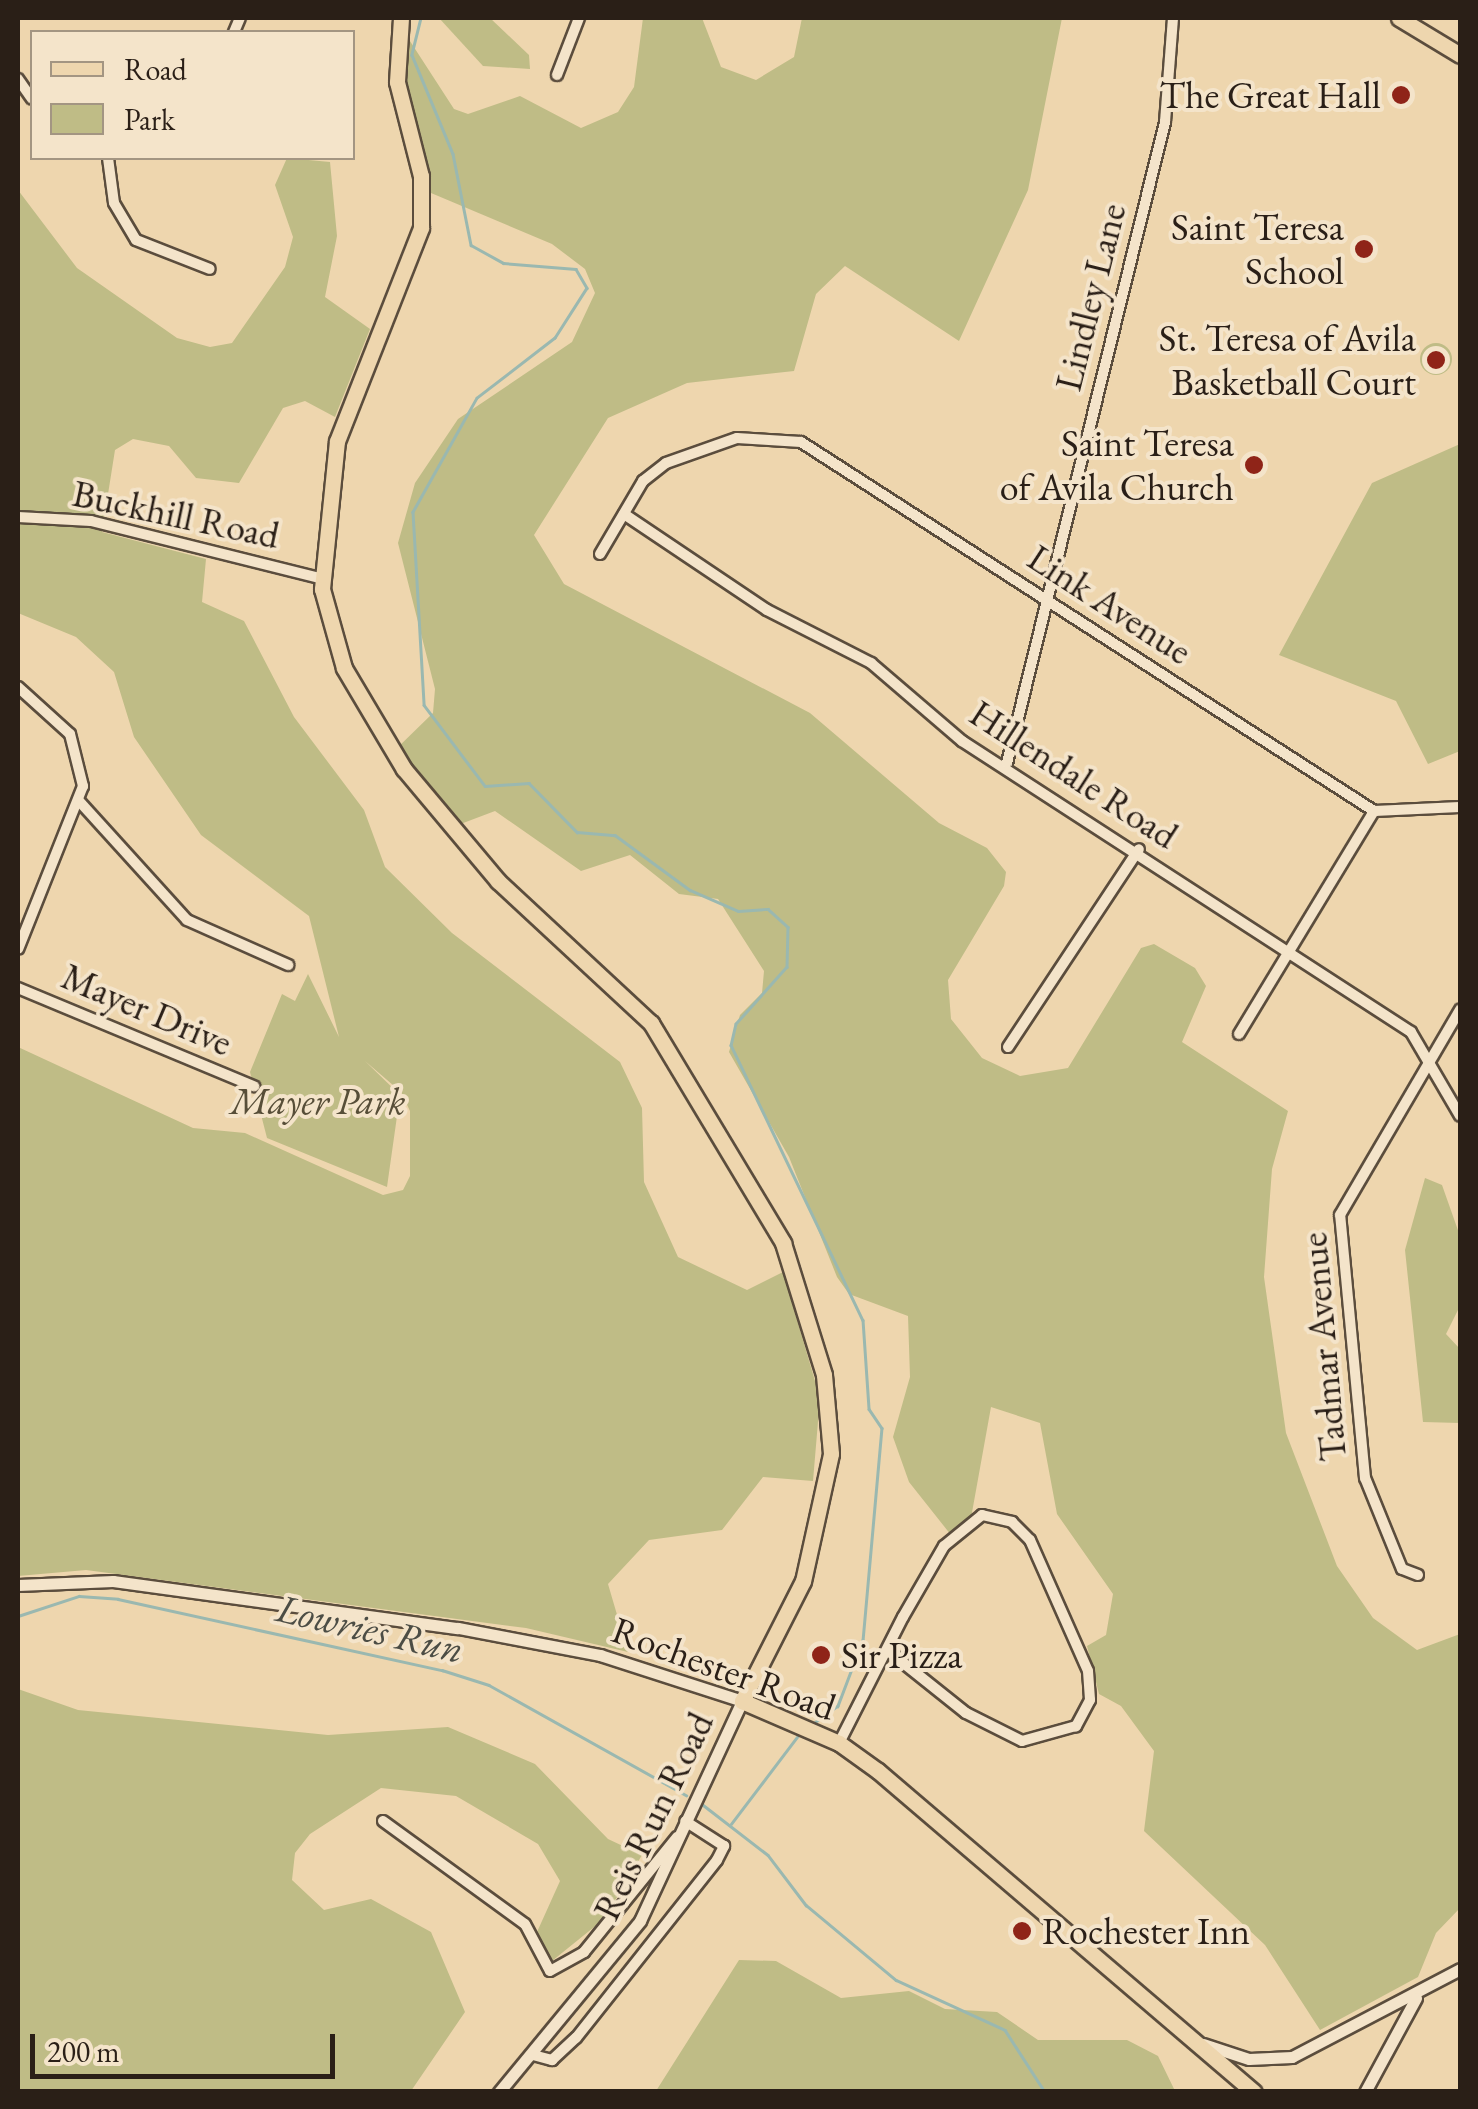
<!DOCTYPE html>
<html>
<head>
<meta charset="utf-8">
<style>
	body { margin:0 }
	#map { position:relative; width:1478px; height:2109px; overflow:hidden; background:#eed6ae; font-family:"EB Garamond",serif }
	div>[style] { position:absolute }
	.green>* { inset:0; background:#bfbc86 }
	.round { border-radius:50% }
	.stream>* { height:2.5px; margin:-1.25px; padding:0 1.25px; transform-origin:1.25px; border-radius:1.25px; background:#9ab8b0 }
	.roads { filter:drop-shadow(2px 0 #5b4d3d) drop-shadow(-2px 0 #5b4d3d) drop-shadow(0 2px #5b4d3d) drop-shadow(0 -2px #5b4d3d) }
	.minor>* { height:10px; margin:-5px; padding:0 5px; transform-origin:5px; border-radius:5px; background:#f4e4ca }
	.tertiary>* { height:11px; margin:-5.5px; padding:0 5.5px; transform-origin:5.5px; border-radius:5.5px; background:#f4e4ca }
	.primary>* { height:15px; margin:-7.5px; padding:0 7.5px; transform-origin:7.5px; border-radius:7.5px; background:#eed6ae }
	.dots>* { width:28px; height:28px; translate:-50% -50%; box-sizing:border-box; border:5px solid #f4e4ca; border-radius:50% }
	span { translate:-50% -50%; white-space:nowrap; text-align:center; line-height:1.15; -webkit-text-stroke:8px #f4e4ca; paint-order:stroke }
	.poi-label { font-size:38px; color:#2a1f17 }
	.right { translate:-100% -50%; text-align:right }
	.left { translate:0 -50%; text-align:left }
	.street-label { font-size:38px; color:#2a1f17 }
	.park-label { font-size:38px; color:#574e38; font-style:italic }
	.water-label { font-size:40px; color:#4c4d45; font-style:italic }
	.frame { position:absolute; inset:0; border:20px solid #2a1f17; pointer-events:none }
	.legend { position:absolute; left:30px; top:30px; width:325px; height:130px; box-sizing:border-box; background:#f4e4ca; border:2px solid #a39582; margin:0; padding:12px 18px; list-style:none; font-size:30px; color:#2a1f17 }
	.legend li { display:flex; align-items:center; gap:20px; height:50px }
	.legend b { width:50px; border:2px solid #a39582 }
	.scale { position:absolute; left:30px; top:2034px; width:305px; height:45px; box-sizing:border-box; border:5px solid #2a1f17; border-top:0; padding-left:12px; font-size:30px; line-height:35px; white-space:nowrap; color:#2a1f17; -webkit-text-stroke:8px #f4e4ca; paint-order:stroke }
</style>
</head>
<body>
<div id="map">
	<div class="green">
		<div style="clip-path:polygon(439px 18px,490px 18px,529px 55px,530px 69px,483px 66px)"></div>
		<div style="clip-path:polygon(643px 18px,702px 18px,721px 67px,756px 80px,794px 57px,802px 18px,1062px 18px,1028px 190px,959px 341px,845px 266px,816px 294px,794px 371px,687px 383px,608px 418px,534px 535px,564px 584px,810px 713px,939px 823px,987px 848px,1006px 872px,1004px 886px,948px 980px,951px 1019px,982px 1058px,1020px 1076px,1068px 1068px,1141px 948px,1154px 944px,1195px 968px,1206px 986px,1182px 1042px,1288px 1111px,1272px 1169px,1264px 1277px,1286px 1433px,1337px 1566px,1373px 1618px,1417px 1650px,1460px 1634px,1460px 1908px,1436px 1933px,1418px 1977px,1320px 2030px,1265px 1945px,1144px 1831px,1154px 1751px,1121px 1706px,1099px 1694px,1087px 1646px,1106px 1635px,1113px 1594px,1057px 1514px,1040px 1423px,991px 1407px,971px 1518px,951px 1535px,909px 1482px,893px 1437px,910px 1377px,908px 1316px,849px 1294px,837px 1277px,789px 1157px,729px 1052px,740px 1015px,762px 993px,764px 971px,718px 899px,679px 894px,630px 855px,581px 871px,495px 811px,450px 828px,393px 752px,433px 713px,435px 689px,398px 543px,415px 483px,458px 419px,572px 342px,595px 293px,585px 269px,552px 244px,431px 193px,407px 84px,408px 38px,454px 109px,468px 114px,520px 96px,581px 128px,618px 112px,634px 87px)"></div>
		<div style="clip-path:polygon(287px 158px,330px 162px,337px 236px,325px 297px,370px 329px,335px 417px,305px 401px,283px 408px,239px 483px,196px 478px,169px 446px,133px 439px,115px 450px,102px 532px,206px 559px,202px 602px,244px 621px,294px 717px,364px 810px,385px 867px,452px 933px,620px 1062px,642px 1108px,644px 1182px,678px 1257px,747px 1290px,783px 1272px,820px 1398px,813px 1481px,763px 1477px,722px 1530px,649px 1540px,608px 1584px,628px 1652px,526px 1628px,86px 1570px,18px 1576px,18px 1047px,193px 1128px,245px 1133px,383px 1195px,403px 1190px,410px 1176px,410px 1111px,401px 1092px,365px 1061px,400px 1095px,387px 1187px,267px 1138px,250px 1072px,282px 994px,295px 1001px,308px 974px,339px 1037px,309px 916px,201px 835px,134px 737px,114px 672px,76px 637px,18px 613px,18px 190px,77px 268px,177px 338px,210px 347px,232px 343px,285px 267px,293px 237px,275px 185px)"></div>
		<div class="round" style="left:1420px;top:343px;width:32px;height:32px"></div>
		<div style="clip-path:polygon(1460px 444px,1460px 751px,1428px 764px,1396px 701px,1279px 655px,1372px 483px)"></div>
		<div style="clip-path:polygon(1425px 1178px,1442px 1185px,1460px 1236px,1460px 1306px,1446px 1334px,1460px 1349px,1460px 1423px,1423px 1422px,1405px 1250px)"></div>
		<div style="clip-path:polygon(18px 1689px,78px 1710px,328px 1735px,448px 1727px,535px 1764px,608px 1839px,642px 1855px,604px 1919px,552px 1961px,537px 1932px,560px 1881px,538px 1844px,456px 1796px,381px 1788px,310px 1834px,295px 1853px,292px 1880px,324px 1910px,371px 1899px,431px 1932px,465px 2012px,411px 2091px,18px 2091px)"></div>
		<div style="clip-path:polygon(739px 1960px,776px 1961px,841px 1998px,909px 1991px,945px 2009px,997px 2012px,1038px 2040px,1127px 2040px,1158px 2056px,1175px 2091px,656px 2091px)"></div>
	</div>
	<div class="stream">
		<div style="left:421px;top:18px;width:38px;rotate:104deg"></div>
		<div style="left:412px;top:55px;width:107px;rotate:67.5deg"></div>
		<div style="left:453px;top:154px;width:93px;rotate:78.8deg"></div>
		<div style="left:471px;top:245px;width:37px;rotate:29deg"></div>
		<div style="left:503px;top:263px;width:73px;rotate:4.7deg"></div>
		<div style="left:576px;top:269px;width:22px;rotate:60deg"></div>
		<div style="left:587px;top:288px;width:59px;rotate:122.6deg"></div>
		<div style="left:555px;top:338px;width:98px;rotate:142.4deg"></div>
		<div style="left:477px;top:398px;width:131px;rotate:119.3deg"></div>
		<div style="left:413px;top:512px;width:193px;rotate:86.7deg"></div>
		<div style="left:424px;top:705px;width:101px;rotate:53deg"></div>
		<div style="left:485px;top:786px;width:44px;rotate:-3.9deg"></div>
		<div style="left:529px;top:783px;width:69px;rotate:45.6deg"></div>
		<div style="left:577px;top:832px;width:38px;rotate:5deg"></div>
		<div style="left:615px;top:835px;width:93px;rotate:36.3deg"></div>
		<div style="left:690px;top:890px;width:52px;rotate:23.6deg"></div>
		<div style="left:738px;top:911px;width:30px;rotate:-4deg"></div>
		<div style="left:768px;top:909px;width:27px;rotate:42deg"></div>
		<div style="left:788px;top:927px;width:40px;rotate:91.4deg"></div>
		<div style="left:787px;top:967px;width:76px;rotate:131.8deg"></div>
		<div style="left:736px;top:1024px;width:22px;rotate:103deg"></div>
		<div style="left:731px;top:1045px;width:305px;rotate:64.4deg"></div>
		<div style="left:863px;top:1320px;width:89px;rotate:86.1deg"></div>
		<div style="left:869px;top:1409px;width:23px;rotate:56deg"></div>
		<div style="left:882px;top:1428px;width:213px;rotate:95.1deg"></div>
		<div style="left:863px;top:1640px;width:71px;rotate:110.7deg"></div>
		<div style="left:838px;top:1706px;width:29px;rotate:144deg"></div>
		<div style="left:18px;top:1616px;width:64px;rotate:-18.2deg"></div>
		<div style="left:79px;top:1596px;width:39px;rotate:4deg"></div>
		<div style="left:118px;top:1599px;width:332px;rotate:12.4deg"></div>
		<div style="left:442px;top:1670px;width:49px;rotate:17.7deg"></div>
		<div style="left:489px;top:1685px;width:226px;rotate:29.2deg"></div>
		<div style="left:702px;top:1804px;width:83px;rotate:37.7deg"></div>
		<div style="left:768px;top:1855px;width:63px;rotate:52.8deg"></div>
		<div style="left:806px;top:1905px;width:117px;rotate:39.8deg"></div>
		<div style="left:896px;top:1980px;width:120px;rotate:24.6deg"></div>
		<div style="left:1005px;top:2030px;width:74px;rotate:57.2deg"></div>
		<div style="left:731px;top:1824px;width:114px;rotate:-52.8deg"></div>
	</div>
	<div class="roads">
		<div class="minor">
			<div style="left:234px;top:32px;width:15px;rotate:-67deg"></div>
			<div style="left:557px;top:75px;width:61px;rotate:-68.9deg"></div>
			<div style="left:18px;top:79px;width:24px;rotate:55deg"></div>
			<div style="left:108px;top:158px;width:45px;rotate:82.4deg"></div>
			<div style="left:114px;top:203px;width:43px;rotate:59.3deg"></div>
			<div style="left:136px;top:240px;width:79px;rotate:21.4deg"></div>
			<div style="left:624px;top:514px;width:172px;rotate:33.9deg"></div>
			<div style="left:767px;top:610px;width:117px;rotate:27deg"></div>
			<div style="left:871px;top:663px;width:120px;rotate:40.6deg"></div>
			<div style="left:962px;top:741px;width:535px;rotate:32.95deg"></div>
			<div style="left:1411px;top:1032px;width:97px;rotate:59.7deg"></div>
			<div style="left:18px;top:517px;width:73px;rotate:3.1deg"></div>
			<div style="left:91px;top:521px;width:236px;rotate:14deg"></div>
			<div style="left:600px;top:554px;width:85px;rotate:-59.5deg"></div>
			<div style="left:643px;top:481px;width:29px;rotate:-38deg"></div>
			<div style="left:666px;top:463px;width:75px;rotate:-19.4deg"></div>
			<div style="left:737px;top:438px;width:64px;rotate:3.6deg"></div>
			<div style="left:801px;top:442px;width:682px;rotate:32.78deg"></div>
			<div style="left:1374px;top:811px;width:86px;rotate:-2.7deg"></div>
			<div style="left:18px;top:687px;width:70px;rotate:42.1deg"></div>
			<div style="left:70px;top:734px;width:54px;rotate:76deg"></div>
			<div style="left:83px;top:786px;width:175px;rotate:111.7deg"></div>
			<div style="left:1007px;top:763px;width:660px;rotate:-76.15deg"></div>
			<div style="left:1165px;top:122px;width:104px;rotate:-85.6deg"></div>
			<div style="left:80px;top:802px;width:159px;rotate:47.8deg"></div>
			<div style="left:187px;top:920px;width:111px;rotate:24deg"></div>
			<div style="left:18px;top:988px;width:256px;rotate:22.6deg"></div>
			<div style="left:1239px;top:1034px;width:261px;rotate:-58.8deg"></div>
			<div style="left:1008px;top:1047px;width:237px;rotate:-56.5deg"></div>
			<div style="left:1418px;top:1575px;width:17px;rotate:-159deg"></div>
			<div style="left:1402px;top:1569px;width:98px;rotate:-112.1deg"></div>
			<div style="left:1365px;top:1478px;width:264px;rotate:-95.4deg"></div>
			<div style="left:1340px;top:1215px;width:238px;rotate:-59.7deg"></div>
			<div style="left:839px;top:1743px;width:141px;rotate:-63.1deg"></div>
			<div style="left:903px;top:1617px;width:82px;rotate:-60deg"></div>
			<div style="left:944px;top:1546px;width:49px;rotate:-39.2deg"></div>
			<div style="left:982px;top:1515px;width:31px;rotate:13deg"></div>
			<div style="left:1012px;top:1522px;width:25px;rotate:45deg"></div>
			<div style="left:1030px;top:1540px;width:143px;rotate:66.1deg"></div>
			<div style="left:1088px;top:1671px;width:29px;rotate:86deg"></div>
			<div style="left:1090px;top:1700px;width:30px;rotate:118deg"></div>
			<div style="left:1076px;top:1726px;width:56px;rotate:164.5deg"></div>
			<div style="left:1022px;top:1741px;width:63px;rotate:-153.4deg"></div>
			<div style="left:966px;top:1713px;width:101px;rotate:-141.4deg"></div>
			<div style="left:383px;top:1821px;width:175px;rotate:36deg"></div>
			<div style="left:525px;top:1924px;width:53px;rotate:62deg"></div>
			<div style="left:550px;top:1971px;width:39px;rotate:-29deg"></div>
			<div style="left:584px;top:1952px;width:148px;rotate:-51deg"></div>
			<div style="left:533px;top:2055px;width:20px;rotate:15deg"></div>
			<div style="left:552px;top:2060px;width:33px;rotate:-43deg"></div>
			<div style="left:576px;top:2038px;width:227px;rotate:-51.6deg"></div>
			<div style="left:717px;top:1860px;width:16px;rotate:-63deg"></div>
			<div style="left:724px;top:1846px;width:46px;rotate:-147.3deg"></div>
		</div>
		<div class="tertiary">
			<div style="left:18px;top:1585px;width:95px;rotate:-2.4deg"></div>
			<div style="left:113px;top:1581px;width:348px;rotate:7.8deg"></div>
			<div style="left:458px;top:1628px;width:145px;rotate:10.8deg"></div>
			<div style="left:600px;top:1655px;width:149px;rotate:17.9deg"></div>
			<div style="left:742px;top:1701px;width:242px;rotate:114.9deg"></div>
			<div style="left:640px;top:1921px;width:222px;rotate:129.5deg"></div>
			<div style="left:1203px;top:2044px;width:48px;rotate:18.1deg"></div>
			<div style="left:1249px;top:2059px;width:43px;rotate:-2.7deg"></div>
			<div style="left:1292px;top:2057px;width:190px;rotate:-27.6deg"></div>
			<div style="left:1365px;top:2092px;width:107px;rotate:-61.5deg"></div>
		</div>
		<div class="primary">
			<div style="left:401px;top:18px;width:64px;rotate:93.6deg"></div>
			<div style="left:397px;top:82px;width:97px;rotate:75.7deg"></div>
			<div style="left:421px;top:176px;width:52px;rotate:90deg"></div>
			<div style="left:421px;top:228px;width:229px;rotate:111.5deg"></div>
			<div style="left:337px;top:441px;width:149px;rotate:95.8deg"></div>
			<div style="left:322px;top:589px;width:82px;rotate:74.4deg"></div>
			<div style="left:344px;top:668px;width:117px;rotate:59.3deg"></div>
			<div style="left:404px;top:769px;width:146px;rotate:50deg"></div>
			<div style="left:498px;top:881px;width:209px;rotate:42.9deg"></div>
			<div style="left:651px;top:1023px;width:257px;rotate:59deg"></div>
			<div style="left:783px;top:1243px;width:138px;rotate:72.7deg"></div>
			<div style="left:824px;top:1375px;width:79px;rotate:84.9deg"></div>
			<div style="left:831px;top:1454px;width:130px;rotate:102.4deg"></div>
			<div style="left:803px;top:1581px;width:135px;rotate:116.9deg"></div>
			<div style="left:742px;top:1701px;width:106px;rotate:23.4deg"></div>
			<div style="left:839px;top:1743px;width:48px;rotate:35.7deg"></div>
			<div style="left:878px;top:1771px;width:494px;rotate:40.5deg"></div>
			<div style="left:1399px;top:18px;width:71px;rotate:31.2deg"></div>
		</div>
	</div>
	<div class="dots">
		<div style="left:1401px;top:95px;background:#8f2418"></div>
		<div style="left:1364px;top:249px;background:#8f2418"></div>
		<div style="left:1436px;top:360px;background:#8f2418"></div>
		<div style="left:1254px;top:465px;background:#8f2418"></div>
		<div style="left:821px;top:1655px;background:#8f2418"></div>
		<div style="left:1022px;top:1931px;background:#8f2418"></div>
	</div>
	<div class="poi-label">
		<span class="right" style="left:1381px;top:95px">The Great Hall</span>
		<span class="right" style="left:1344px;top:249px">Saint Teresa<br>School</span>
		<span class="right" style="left:1416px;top:360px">St. Teresa of Avila<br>Basketball Court</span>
		<span class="right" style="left:1234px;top:465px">Saint Teresa<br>of Avila Church</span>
		<span class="left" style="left:841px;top:1655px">Sir Pizza</span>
		<span class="left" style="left:1042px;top:1931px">Rochester Inn</span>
	</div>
	<div class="street-label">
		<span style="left:1090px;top:297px;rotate:-76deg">Lindley Lane</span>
		<span style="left:176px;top:514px;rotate:12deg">Buckhill Road</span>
		<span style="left:1110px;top:604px;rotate:33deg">Link Avenue</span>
		<span style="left:1074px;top:774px;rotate:33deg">Hillendale Road</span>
		<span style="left:147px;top:1009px;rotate:23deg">Mayer Drive</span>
		<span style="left:1323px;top:1347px;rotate:-95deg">Tadmar Avenue</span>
		<span style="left:724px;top:1668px;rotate:20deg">Rochester Road</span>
		<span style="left:653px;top:1816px;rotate:-64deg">Reis Run Road</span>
	</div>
	<div class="park-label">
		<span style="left:318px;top:1101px">Mayer Park</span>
	</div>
	<div class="water-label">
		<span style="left:370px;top:1628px;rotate:13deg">Lowries Run</span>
	</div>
	<div class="frame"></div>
	<ul class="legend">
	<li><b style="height:12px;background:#eed6ae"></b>Road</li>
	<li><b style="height:28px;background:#bfbc86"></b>Park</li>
	</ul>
	<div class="scale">200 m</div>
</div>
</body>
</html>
